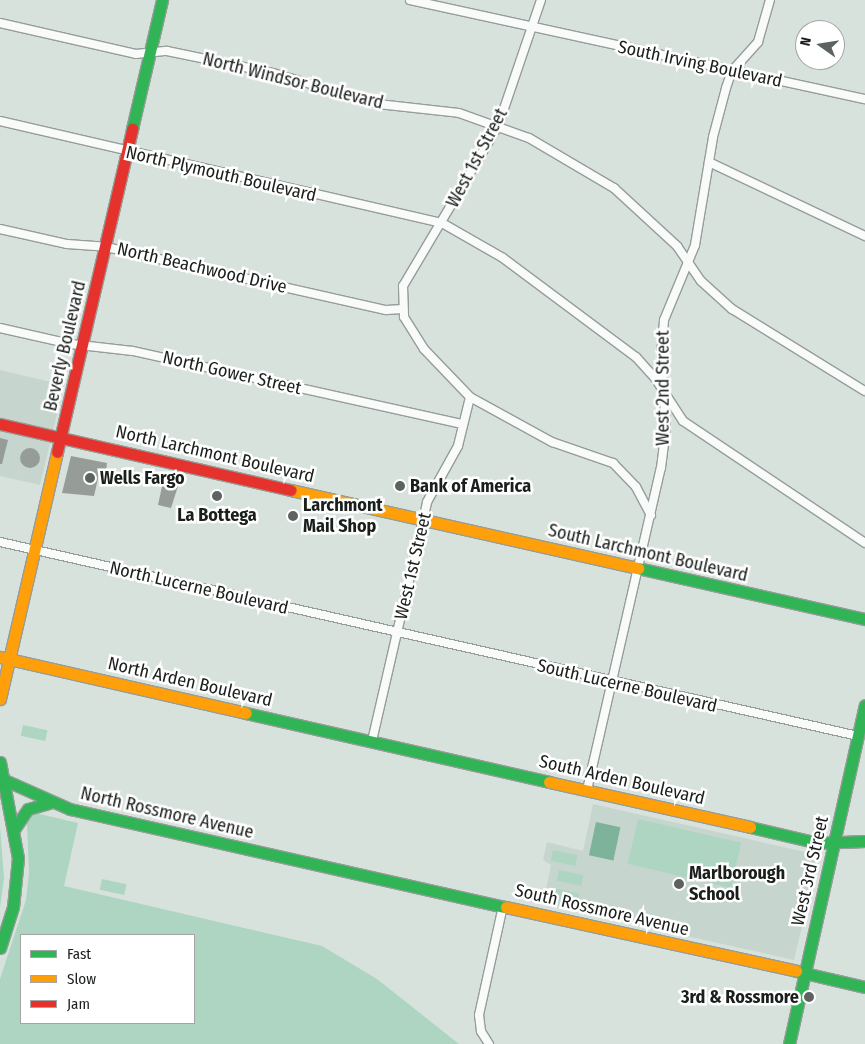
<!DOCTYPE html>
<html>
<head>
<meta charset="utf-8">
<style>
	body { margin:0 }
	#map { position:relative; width:865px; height:1044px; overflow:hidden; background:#d8e2dd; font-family:"Fira Sans Condensed",sans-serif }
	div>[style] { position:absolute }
	.built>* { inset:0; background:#c6d6ce }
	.green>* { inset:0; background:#add5c2; transform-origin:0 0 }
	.water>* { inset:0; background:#7eb39b; transform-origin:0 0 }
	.building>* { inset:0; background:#969d99 }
	.round { border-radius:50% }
	.roads { filter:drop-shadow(1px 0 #969d99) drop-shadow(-1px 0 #969d99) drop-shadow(0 1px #969d99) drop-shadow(0 -1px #969d99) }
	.street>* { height:8px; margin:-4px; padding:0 4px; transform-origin:4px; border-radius:4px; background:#f9fbfa }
	.fast>* { height:11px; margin:-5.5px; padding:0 5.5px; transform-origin:5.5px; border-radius:5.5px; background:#30b455 }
	.slow>* { height:11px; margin:-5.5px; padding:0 5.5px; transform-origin:5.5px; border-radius:5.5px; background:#ff9f0a }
	.jam>* { height:11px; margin:-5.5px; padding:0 5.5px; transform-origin:5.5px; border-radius:5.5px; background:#e5322d }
	.dots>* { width:14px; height:14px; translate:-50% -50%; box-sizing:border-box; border:2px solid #fff; border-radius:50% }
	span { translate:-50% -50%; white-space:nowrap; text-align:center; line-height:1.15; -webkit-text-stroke:5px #fff; paint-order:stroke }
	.street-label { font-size:18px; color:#1a1f1c }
	.poi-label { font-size:18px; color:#1a1f1c; font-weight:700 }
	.left { translate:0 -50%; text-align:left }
	.right { translate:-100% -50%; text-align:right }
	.legend { position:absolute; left:20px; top:934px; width:175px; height:90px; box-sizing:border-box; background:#fff; border:1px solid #a3a5a4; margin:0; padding:6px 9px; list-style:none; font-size:15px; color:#1a1f1c }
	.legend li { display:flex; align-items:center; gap:10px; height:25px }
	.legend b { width:25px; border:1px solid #a3a5a4 }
	.north { position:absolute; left:795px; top:20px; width:50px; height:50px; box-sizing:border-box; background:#fff; border:1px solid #a3a5a4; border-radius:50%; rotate:283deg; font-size:14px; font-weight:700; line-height:20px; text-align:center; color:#1a1f1c }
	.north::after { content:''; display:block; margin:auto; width:18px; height:22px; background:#5c6360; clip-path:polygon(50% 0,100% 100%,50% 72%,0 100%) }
</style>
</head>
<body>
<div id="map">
	<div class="built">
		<div style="clip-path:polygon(0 370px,64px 385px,40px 485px,0 476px)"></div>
		<div style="clip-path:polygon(593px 804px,819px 855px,794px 960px,543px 904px,551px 865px,543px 860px,547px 842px,583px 851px)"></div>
	</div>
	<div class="green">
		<div style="left:23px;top:725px;width:25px;height:11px;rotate:12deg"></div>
		<div style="clip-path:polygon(evenodd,35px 813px,78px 823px,64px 886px,322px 946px,377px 979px,459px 1044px,0 1044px,0 979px,26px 900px,29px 873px,27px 823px,35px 813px,21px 935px,194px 935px,194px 1023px,21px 1023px,21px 935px)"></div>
		<div style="left:638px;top:819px;width:106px;height:46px;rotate:13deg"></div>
		<div style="clip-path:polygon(0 826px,4px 878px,0 908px)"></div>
		<div style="left:553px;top:850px;width:25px;height:11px;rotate:12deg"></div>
		<div style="left:559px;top:870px;width:25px;height:11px;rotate:12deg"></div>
		<div style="left:102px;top:879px;width:25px;height:11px;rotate:12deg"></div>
		<div style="left:554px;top:888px;width:26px;height:11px;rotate:13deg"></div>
	</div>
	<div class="water">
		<div style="left:596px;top:822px;width:25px;height:34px;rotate:12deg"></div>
	</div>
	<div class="building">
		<div style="clip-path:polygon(0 438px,8px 440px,2px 464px,0 464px)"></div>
		<div class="round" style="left:20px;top:448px;width:20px;height:20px"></div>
		<div style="clip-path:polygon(71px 456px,107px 463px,106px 471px,100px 470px,94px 496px,62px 493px)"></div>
		<div style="clip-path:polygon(164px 477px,180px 480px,171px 508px,158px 505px)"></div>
	</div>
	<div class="roads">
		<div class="street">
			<div style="left:410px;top:0;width:466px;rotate:12.3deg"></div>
			<div style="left:541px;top:0;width:133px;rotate:108.8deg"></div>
			<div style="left:498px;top:126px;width:186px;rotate:120.7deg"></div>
			<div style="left:403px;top:286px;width:31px;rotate:88deg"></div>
			<div style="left:404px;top:317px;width:38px;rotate:58deg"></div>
			<div style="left:424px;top:349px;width:66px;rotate:46.2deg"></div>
			<div style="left:470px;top:397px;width:94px;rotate:28.8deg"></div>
			<div style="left:552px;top:442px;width:65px;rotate:19deg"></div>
			<div style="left:613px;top:463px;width:33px;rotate:46deg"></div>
			<div style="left:636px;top:487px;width:32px;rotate:62deg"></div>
			<div style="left:0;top:23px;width:139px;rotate:12.8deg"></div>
			<div style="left:136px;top:54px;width:31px;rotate:-6deg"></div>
			<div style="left:167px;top:51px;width:108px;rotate:11.7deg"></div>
			<div style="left:273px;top:73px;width:109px;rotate:16.4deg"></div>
			<div style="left:378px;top:104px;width:81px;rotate:6.3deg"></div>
			<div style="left:459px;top:113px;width:74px;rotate:19.7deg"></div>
			<div style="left:529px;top:138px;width:99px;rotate:30.5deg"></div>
			<div style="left:614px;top:188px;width:86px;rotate:42.6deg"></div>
			<div style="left:677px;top:246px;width:42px;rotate:55.6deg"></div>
			<div style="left:701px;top:281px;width:42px;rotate:42.1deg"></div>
			<div style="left:732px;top:309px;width:156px;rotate:31.7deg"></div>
			<div style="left:0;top:121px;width:454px;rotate:13deg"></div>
			<div style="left:442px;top:223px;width:70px;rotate:29.8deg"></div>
			<div style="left:503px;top:258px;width:166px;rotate:36.7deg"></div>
			<div style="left:636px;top:357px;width:28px;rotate:48deg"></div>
			<div style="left:655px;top:378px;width:51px;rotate:56.9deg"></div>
			<div style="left:683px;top:421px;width:219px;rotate:33.8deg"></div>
			<div style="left:709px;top:162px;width:173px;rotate:25.4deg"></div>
			<div style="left:0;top:229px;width:69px;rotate:12.6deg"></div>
			<div style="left:67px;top:244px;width:39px;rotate:4deg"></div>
			<div style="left:106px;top:247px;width:287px;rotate:12.7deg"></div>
			<div style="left:386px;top:310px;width:17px;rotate:-3deg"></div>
			<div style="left:0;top:328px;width:73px;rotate:12.7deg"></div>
			<div style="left:71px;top:344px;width:62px;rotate:6.4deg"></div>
			<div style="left:133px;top:351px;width:337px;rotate:12.5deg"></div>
			<div style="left:0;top:542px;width:880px;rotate:12.74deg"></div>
			<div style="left:372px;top:741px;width:245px;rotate:-77deg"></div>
			<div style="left:427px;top:502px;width:64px;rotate:-61deg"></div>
			<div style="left:458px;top:446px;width:50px;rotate:-76.2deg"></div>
			<div style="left:587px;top:790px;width:330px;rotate:-77.1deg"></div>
			<div style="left:661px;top:468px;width:40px;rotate:-82.9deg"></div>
			<div style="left:666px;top:428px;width:73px;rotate:-93.9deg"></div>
			<div style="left:661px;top:355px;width:35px;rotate:-85deg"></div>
			<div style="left:664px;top:320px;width:81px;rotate:-67.5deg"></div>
			<div style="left:695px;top:245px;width:109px;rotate:-80.5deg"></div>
			<div style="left:713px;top:137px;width:51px;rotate:-75.1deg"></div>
			<div style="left:726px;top:88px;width:18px;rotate:-71deg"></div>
			<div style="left:732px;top:71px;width:39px;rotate:-48deg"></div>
			<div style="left:758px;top:42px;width:44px;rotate:-74.1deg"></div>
			<div style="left:489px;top:1044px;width:15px;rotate:-122deg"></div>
			<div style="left:481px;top:1031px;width:16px;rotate:-97deg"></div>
			<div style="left:479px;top:1015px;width:112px;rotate:-77.6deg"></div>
		</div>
		<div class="fast">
			<div style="left:132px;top:129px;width:132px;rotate:-76.9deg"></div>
			<div style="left:638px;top:568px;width:233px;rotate:12.7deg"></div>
			<div style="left:246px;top:713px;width:311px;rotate:12.8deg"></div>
			<div style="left:0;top:762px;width:98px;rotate:79.4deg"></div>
			<div style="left:18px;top:858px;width:49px;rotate:95.8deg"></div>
			<div style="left:13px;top:907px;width:43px;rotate:107.6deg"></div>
			<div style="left:0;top:778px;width:77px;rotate:23.9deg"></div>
			<div style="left:70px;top:809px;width:447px;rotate:12.7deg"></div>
			<div style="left:750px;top:827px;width:70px;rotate:13.2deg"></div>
			<div style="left:818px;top:843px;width:47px;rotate:-2.4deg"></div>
			<div style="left:15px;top:828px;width:23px;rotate:-56deg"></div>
			<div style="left:28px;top:809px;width:22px;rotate:-16deg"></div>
			<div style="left:796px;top:971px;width:71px;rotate:13.1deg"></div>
			<div style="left:789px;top:1044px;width:347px;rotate:-77.4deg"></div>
		</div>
		<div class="slow">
			<div style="left:291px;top:490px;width:356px;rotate:12.7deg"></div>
			<div style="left:0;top:657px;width:252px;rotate:12.8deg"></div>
			<div style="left:0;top:699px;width:253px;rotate:-77deg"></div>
			<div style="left:549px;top:782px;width:206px;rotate:12.6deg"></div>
			<div style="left:506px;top:907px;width:297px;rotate:12.4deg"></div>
		</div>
		<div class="jam">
			<div style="left:0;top:424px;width:298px;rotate:12.8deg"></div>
			<div style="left:57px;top:452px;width:332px;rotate:-76.9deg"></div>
		</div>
	</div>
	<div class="dots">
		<div style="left:90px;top:478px;background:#5c6360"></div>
		<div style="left:400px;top:486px;background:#5c6360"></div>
		<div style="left:217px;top:496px;background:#5c6360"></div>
		<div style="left:293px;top:516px;background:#5c6360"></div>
		<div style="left:679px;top:884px;background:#5c6360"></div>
		<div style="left:809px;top:997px;background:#5c6360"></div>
	</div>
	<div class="street-label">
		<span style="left:700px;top:64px;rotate:12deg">South Irving Boulevard</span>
		<span style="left:293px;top:81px;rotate:14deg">North Windsor Boulevard</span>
		<span style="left:477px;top:158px;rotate:-62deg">West 1st Street</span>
		<span style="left:221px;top:174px;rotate:13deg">North Plymouth Boulevard</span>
		<span style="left:202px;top:268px;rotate:13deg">North Beachwood Drive</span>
		<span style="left:65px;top:346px;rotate:-77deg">Beverly Boulevard</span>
		<span style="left:232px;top:373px;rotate:13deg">North Gower Street</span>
		<span style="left:663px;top:388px;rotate:-90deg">West 2nd Street</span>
		<span style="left:215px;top:454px;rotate:13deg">North Larchmont Boulevard</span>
		<span style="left:648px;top:553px;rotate:13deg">South Larchmont Boulevard</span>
		<span style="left:413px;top:566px;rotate:-77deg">West 1st Street</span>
		<span style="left:199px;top:588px;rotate:13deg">North Lucerne Boulevard</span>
		<span style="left:190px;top:682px;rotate:13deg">North Arden Boulevard</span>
		<span style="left:627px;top:686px;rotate:13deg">South Lucerne Boulevard</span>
		<span style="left:622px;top:780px;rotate:13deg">South Arden Boulevard</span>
		<span style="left:167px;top:813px;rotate:13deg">North Rossmore Avenue</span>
		<span style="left:810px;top:871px;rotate:-77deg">West 3rd Street</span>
		<span style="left:602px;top:910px;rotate:13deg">South Rossmore Avenue</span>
	</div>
	<div class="poi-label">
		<span class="left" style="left:100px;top:478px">Wells Fargo</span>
		<span class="left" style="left:410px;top:486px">Bank of America</span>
		<span class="left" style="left:303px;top:516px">Larchmont<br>Mail Shop</span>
		<span style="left:217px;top:515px">La Bottega</span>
		<span class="left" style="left:689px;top:884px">Marlborough<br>School</span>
		<span class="right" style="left:799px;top:997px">3rd &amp; Rossmore</span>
	</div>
	<ul class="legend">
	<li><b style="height:6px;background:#30b455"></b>Fast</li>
	<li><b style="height:6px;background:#ff9f0a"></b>Slow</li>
	<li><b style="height:6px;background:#e5322d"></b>Jam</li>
	</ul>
	<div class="north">N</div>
</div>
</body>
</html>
